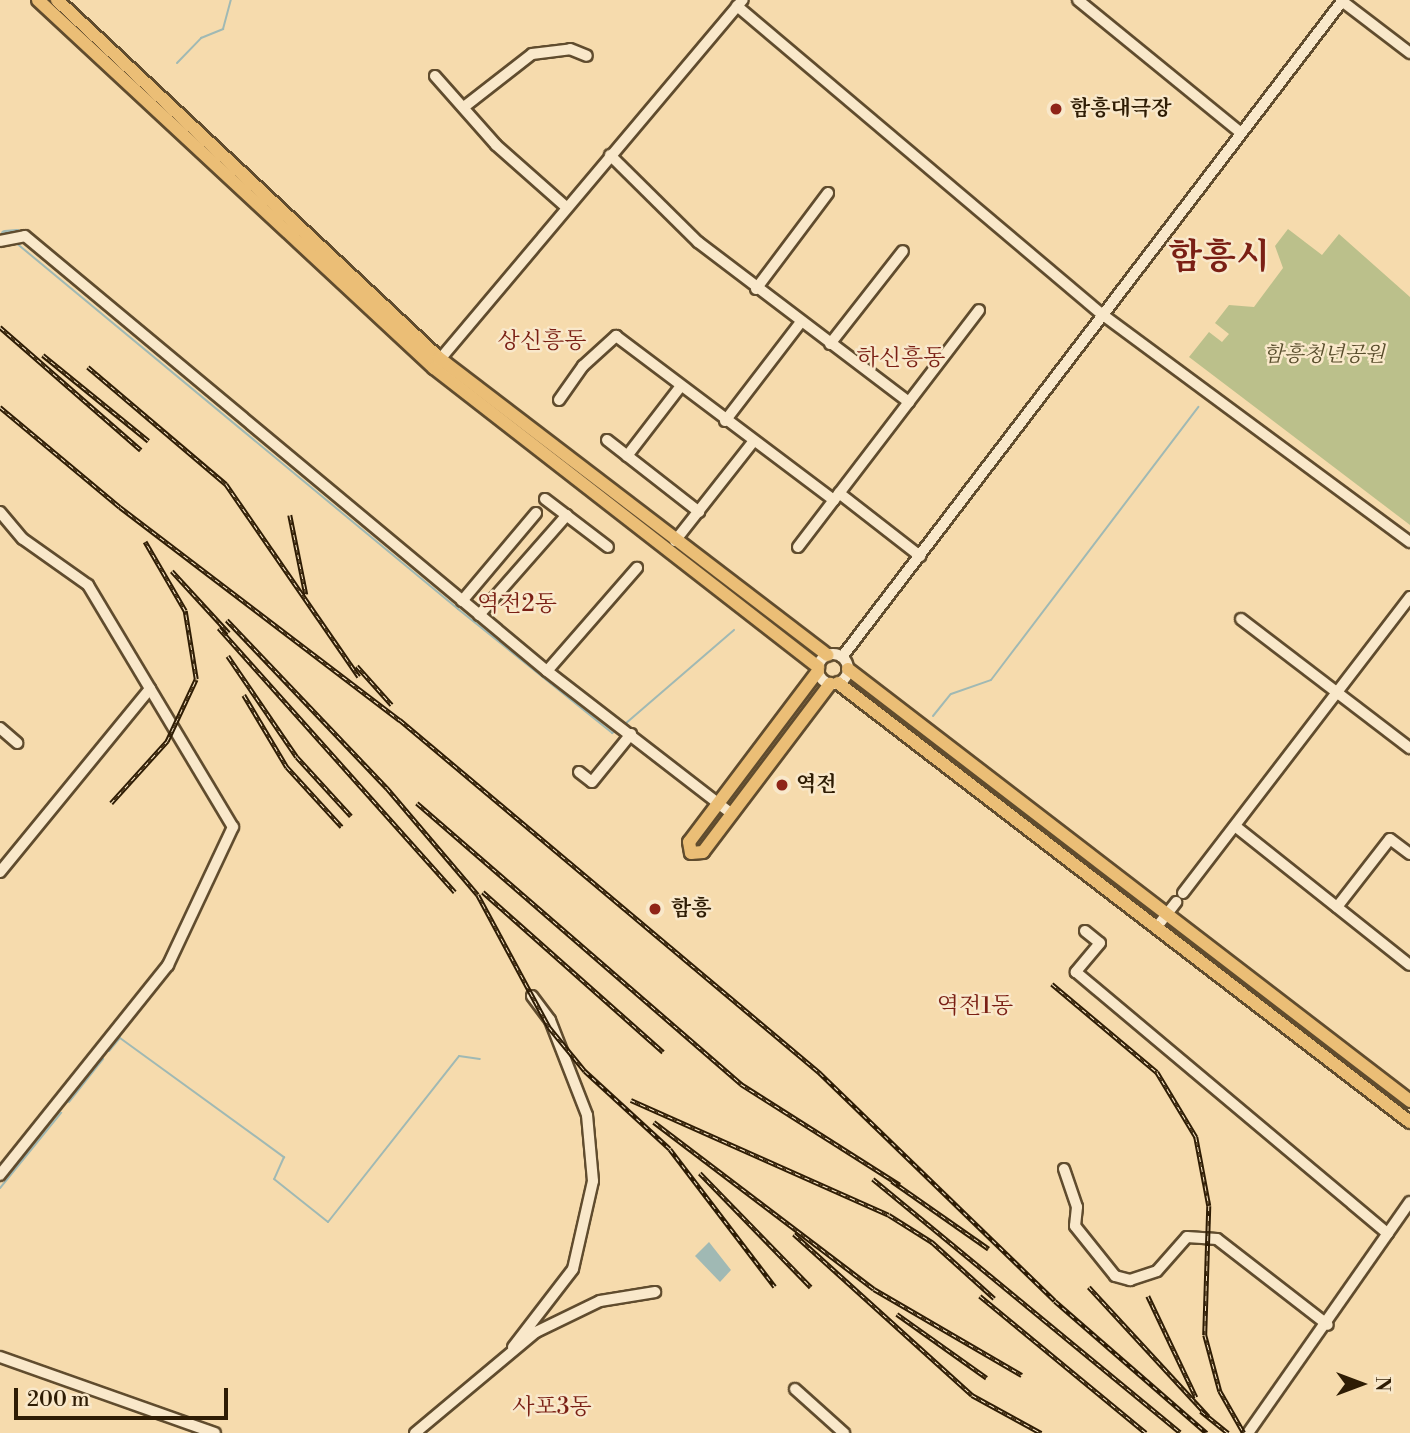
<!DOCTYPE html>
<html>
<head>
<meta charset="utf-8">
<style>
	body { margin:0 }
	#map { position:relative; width:1410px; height:1433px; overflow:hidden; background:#f6dbad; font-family:"Libre Bodoni","Noto Serif KR",serif }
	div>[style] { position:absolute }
	.green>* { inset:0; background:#bbc08b }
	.water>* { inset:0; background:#a0b9b4 }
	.stream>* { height:2px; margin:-1px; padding:0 1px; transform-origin:1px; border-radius:1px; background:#a0b9b4 }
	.canal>* { height:8px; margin:-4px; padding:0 4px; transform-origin:4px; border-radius:4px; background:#a0b9b4 }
	.roads { filter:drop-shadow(2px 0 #604c2e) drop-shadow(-2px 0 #604c2e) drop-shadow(0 2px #604c2e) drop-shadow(0 -2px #604c2e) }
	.minor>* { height:10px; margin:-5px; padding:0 5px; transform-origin:5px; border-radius:5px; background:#f9e8ca }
	.minor>.ring { margin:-5px; padding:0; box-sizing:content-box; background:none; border:10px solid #f9e8ca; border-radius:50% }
	.major>* { height:12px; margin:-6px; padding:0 6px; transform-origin:6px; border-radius:6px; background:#ebbe76 }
	.rail>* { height:4.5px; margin-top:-2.25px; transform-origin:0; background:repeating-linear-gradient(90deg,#f9e8ca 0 5px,#2e1c04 0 10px); box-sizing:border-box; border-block:2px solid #2e1c04 }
	.dots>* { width:19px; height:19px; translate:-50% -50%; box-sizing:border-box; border:4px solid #f9e8ca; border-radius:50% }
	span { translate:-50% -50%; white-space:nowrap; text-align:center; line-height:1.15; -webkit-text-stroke:5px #f9e8ca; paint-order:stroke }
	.poi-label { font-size:21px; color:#2e1c04; font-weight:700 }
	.left { translate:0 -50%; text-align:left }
	.park-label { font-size:21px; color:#584d2c; font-style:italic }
	.neighbourhood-label { font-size:23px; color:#7a1f14 }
	.town-label { font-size:35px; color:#7a1f14; font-weight:700 }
	.north { position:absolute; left:1326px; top:1349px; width:70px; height:70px; -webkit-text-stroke:5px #f9e8ca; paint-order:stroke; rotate:90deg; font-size:19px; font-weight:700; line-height:28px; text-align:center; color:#2e1c04 }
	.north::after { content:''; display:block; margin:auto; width:24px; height:32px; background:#2e1c04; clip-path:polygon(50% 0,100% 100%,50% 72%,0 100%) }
	.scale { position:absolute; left:14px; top:1388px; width:214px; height:32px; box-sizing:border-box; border:4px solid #2e1c04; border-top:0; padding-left:9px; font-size:21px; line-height:24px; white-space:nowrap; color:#2e1c04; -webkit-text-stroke:5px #f9e8ca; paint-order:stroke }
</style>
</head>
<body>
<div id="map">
	<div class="green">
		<div style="clip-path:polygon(1288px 229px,1322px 255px,1339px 234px,1410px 297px,1410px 525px,1189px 357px,1209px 332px,1222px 342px,1229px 334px,1215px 323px,1229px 305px,1254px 307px,1283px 268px,1275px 246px)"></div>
	</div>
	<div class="water">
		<div style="clip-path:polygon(709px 1242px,731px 1270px,720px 1282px,695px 1256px)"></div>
	</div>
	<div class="stream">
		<div style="left:177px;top:63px;width:35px;rotate:-46deg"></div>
		<div style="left:201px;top:38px;width:24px;rotate:-22deg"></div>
		<div style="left:223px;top:29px;width:30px;rotate:-75deg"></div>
		<div style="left:15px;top:242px;width:575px;rotate:39.64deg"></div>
		<div style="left:458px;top:609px;width:198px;rotate:38.8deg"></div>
		<div style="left:612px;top:733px;width:6px;rotate:-31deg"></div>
		<div style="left:933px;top:716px;width:28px;rotate:-51deg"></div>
		<div style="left:951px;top:694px;width:42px;rotate:-19.3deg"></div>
		<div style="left:991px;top:680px;width:343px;rotate:-52.8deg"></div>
		<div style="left:625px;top:724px;width:144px;rotate:-40.8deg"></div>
		<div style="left:109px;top:1051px;width:17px;rotate:-50deg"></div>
		<div style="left:120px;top:1038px;width:203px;rotate:36deg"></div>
		<div style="left:284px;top:1157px;width:24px;rotate:114deg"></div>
		<div style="left:274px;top:1179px;width:69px;rotate:38.5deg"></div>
		<div style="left:328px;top:1222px;width:211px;rotate:-51.7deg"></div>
		<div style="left:459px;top:1056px;width:21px;rotate:8deg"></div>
		<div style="left:69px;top:1102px;width:55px;rotate:-51.7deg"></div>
		<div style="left:0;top:1188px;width:97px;rotate:-50.9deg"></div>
	</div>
	<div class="canal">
		<div style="left:5px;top:234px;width:12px;rotate:-5deg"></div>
	</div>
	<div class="roads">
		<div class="minor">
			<div style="left:1078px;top:0;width:210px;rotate:39.2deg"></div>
			<div style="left:1342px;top:1px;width:86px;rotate:37.4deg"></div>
			<div style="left:737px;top:6px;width:479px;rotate:40.2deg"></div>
			<div style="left:1103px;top:315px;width:382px;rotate:36.5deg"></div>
			<div style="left:435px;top:76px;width:92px;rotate:48.5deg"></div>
			<div style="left:496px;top:145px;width:94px;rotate:41.5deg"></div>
			<div style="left:464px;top:107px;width:86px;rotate:-37.9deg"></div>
			<div style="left:532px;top:54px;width:38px;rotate:-7deg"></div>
			<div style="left:570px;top:49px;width:18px;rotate:22deg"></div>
			<div style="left:610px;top:155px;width:124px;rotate:44.7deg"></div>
			<div style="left:698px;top:242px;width:265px;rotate:37.2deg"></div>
			<div style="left:0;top:241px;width:25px;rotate:-11deg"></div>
			<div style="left:25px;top:236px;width:679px;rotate:39.81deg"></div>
			<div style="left:547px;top:671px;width:234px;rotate:37.7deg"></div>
			<div style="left:756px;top:289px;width:120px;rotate:-53.1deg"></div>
			<div style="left:830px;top:344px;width:118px;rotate:-51.9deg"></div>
			<div style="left:436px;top:364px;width:476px;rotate:-49.9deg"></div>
			<div style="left:559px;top:400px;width:42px;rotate:-54.8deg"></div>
			<div style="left:583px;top:366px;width:45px;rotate:-42.3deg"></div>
			<div style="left:616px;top:336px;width:273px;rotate:37deg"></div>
			<div style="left:725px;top:421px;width:125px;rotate:-52.5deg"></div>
			<div style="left:607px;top:440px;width:117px;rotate:38deg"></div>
			<div style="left:627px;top:456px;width:88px;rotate:-52.4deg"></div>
			<div style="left:839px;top:493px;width:103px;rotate:37.9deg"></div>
			<div style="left:545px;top:499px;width:79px;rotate:37.3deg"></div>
			<div style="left:0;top:512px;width:35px;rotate:50deg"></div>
			<div style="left:23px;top:539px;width:80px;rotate:35.3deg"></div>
			<div style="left:88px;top:585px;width:282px;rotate:59.1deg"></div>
			<div style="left:233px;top:827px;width:153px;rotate:115.2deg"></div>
			<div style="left:168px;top:965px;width:269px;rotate:128.7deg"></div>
			<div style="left:675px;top:541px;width:126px;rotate:-51.8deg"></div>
			<div style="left:798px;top:547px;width:298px;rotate:-52.6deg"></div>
			<div style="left:462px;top:601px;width:115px;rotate:-49.9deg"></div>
			<div style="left:479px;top:615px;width:133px;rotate:-48.7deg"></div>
			<div style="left:1241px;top:619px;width:213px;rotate:37.4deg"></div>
			<div class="ring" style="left:818px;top:654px;width:20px;height:20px"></div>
			<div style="left:842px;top:657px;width:826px;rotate:-52.67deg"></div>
			<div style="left:547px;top:671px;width:137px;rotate:-48.9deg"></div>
			<div style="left:0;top:728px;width:23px;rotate:41deg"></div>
			<div style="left:579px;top:772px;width:16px;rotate:38deg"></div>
			<div style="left:592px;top:782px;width:62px;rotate:-50.9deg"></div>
			<div style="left:1235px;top:826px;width:223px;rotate:38.5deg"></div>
			<div style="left:0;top:872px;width:237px;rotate:-50.7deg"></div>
			<div style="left:1183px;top:893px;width:373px;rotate:-52.5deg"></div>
			<div style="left:1337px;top:907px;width:86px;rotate:-52.1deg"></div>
			<div style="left:1390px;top:839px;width:25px;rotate:37deg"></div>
			<div style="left:1156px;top:928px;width:33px;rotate:-52deg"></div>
			<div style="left:1085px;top:931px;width:19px;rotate:39deg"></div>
			<div style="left:1100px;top:943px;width:38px;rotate:130deg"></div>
			<div style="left:1076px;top:972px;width:407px;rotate:40deg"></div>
			<div style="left:1064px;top:1169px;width:40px;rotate:71.1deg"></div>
			<div style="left:1077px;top:1207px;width:19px;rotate:96deg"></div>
			<div style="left:1075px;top:1226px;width:64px;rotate:51.3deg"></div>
			<div style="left:1115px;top:1276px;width:16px;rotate:15deg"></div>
			<div style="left:1130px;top:1280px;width:28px;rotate:-18deg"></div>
			<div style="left:1157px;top:1271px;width:45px;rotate:-48.6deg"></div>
			<div style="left:1187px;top:1237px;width:30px;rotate:4deg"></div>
			<div style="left:1217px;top:1239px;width:140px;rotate:37.8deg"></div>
			<div style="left:513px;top:1347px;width:98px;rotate:-52.4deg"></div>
			<div style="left:573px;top:1269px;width:90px;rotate:-77.2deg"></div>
			<div style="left:593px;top:1181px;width:66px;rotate:-95.2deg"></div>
			<div style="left:587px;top:1115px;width:102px;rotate:-111.3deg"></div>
			<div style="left:550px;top:1020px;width:30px;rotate:-127deg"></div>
			<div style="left:0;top:1357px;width:228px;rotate:19.5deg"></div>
			<div style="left:795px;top:1389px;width:66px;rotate:41.9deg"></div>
			<div style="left:415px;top:1433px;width:158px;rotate:-39.9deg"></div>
			<div style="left:536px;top:1332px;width:71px;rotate:-25.8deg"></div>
			<div style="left:600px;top:1301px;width:56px;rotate:-9.3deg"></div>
			<div style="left:1248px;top:1433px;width:282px;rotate:-55deg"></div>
		</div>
		<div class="major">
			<div style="left:38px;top:0;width:541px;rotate:42.9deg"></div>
			<div style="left:434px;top:368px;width:487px;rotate:37.9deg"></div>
			<div style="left:57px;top:0;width:524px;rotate:43.14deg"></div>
			<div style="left:439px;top:358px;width:489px;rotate:37.4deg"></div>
			<div style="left:848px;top:669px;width:709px;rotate:37.55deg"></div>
			<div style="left:818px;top:671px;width:214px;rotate:127deg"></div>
			<div style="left:689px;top:842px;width:11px;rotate:80deg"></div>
			<div style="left:691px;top:853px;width:12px;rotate:-5deg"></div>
			<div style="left:703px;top:852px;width:211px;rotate:-52.9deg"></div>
			<div style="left:838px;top:683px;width:721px;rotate:37.51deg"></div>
		</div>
	</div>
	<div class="rail">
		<div style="left:0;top:327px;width:187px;rotate:41.1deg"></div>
		<div style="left:43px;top:355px;width:136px;rotate:39.1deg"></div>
		<div style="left:88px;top:367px;width:181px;rotate:40.3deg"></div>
		<div style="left:226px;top:484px;width:234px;rotate:55.4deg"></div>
		<div style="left:0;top:407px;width:156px;rotate:39.8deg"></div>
		<div style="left:120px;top:507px;width:352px;rotate:37.3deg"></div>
		<div style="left:400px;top:720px;width:549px;rotate:40.05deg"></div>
		<div style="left:820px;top:1073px;width:327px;rotate:44.1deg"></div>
		<div style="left:1055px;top:1301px;width:201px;rotate:41deg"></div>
		<div style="left:290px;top:515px;width:81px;rotate:78.6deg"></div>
		<div style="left:172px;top:571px;width:84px;rotate:47.4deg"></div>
		<div style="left:227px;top:620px;width:232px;rotate:46.4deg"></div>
		<div style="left:387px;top:788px;width:140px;rotate:49.6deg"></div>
		<div style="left:478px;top:895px;width:150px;rotate:61.7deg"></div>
		<div style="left:549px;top:1027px;width:57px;rotate:50.7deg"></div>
		<div style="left:585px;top:1071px;width:115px;rotate:42.5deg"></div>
		<div style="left:670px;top:1149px;width:173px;rotate:52.7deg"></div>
		<div style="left:219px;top:628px;width:354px;rotate:48.2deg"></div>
		<div style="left:228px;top:656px;width:122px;rotate:55.7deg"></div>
		<div style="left:297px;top:757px;width:80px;rotate:47.5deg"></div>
		<div style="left:357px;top:666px;width:52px;rotate:48.1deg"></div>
		<div style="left:244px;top:695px;width:84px;rotate:59.2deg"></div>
		<div style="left:287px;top:767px;width:81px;rotate:47.5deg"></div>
		<div style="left:111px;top:803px;width:84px;rotate:-47.9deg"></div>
		<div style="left:167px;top:741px;width:68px;rotate:-64.9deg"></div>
		<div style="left:196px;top:679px;width:69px;rotate:-99.2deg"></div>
		<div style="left:185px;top:611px;width:80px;rotate:-120.1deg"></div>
		<div style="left:417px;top:803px;width:429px;rotate:40.9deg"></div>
		<div style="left:741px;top:1084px;width:188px;rotate:32.4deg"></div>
		<div style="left:483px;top:892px;width:241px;rotate:41.6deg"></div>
		<div style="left:1052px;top:984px;width:137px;rotate:40deg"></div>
		<div style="left:1157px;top:1072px;width:76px;rotate:59deg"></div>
		<div style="left:1196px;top:1137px;width:70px;rotate:79.3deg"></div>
		<div style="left:1209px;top:1206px;width:129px;rotate:91.8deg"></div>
		<div style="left:1205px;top:1335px;width:58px;rotate:75deg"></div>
		<div style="left:1220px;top:1391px;width:48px;rotate:60.3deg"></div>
		<div style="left:631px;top:1100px;width:282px;rotate:24deg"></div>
		<div style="left:889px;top:1215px;width:51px;rotate:32.1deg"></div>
		<div style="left:932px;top:1242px;width:84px;rotate:42.1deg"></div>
		<div style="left:654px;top:1122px;width:276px;rotate:37.2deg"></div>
		<div style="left:874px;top:1289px;width:171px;rotate:30.2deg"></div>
		<div style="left:700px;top:1173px;width:159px;rotate:45.8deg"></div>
		<div style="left:873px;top:1179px;width:398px;rotate:39.5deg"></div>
		<div style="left:892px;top:1181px;width:118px;rotate:35deg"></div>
		<div style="left:794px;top:1234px;width:240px;rotate:42.1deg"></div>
		<div style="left:972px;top:1395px;width:79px;rotate:28.8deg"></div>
		<div style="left:1089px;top:1287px;width:176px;rotate:47.3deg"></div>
		<div style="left:980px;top:1296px;width:215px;rotate:39.5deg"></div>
		<div style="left:1148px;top:1296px;width:112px;rotate:64.6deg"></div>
		<div style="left:897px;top:1314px;width:110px;rotate:35.4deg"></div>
		<div style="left:1201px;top:1411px;width:35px;rotate:39deg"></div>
	</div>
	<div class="dots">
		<div style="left:1056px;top:109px;background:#8f2418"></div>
		<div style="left:782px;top:785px;background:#8f2418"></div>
		<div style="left:655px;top:909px;background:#8f2418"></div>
	</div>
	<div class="poi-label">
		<span class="left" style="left:1070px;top:109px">함흥대극장</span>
		<span class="left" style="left:796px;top:785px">역전</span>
		<span class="left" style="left:671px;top:909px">함흥</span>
	</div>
	<div class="park-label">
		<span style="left:1324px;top:355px">함흥청년공원</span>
	</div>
	<div class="neighbourhood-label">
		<span style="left:542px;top:341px">상신흥동</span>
		<span style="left:901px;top:358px">하신흥동</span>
		<span style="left:517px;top:604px">역전2동</span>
		<span style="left:975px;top:1006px">역전1동</span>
		<span style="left:552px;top:1407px">사포3동</span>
	</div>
	<div class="town-label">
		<span style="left:1219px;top:258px">함흥시</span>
	</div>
	<div class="north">N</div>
	<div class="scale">200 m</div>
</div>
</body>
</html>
